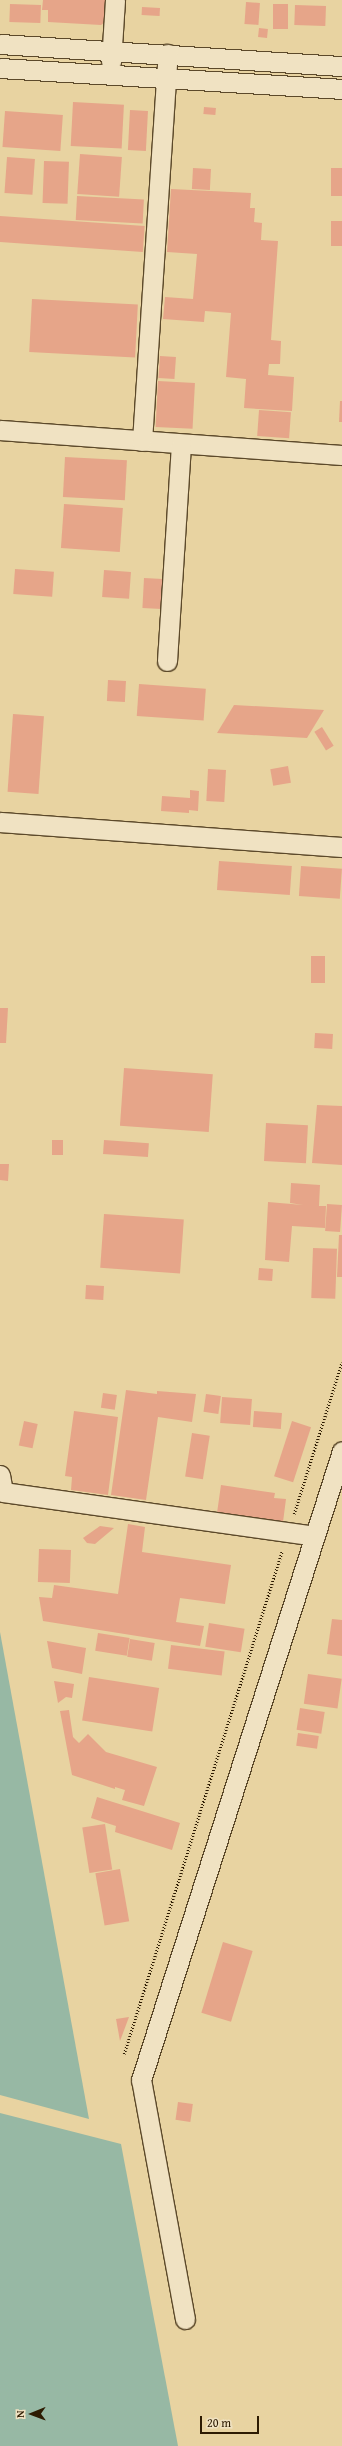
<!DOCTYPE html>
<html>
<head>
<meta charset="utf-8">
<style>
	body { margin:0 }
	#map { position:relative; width:342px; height:2446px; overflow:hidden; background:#e8d3a1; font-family:"Gentium Book Plus",serif }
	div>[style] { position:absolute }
	.water>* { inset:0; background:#97b8a4 }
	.building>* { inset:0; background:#e6a589; transform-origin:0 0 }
	.path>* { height:2.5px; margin-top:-1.25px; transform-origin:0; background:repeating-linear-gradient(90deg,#2d1b02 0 1px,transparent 0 3px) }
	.roads { filter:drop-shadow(1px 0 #5c492a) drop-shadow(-1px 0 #5c492a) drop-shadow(0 1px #5c492a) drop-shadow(0 -1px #5c492a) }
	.minor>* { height:19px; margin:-9.5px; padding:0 9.5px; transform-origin:9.5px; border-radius:9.5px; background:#f0e2c2 }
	span { translate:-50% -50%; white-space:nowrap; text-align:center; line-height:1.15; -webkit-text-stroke:4px #f0e2c2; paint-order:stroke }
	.north { position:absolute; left:12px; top:2394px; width:40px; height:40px; -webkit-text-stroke:3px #f0e2c2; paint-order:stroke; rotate:269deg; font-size:11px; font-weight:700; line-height:16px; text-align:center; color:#2d1b02 }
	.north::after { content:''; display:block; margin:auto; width:14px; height:18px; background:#2d1b02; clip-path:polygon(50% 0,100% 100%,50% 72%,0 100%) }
	.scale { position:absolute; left:200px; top:2416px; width:59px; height:18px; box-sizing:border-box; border:2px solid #2d1b02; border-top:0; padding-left:5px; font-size:12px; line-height:14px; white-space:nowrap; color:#2d1b02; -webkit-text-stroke:3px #f0e2c2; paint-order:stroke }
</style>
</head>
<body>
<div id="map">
	<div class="water">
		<div style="clip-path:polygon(0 1632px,89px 2119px,0 2095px)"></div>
		<div style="clip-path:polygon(0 2113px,121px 2144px,178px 2446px,0 2446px)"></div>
	</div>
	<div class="building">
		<div style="clip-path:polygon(43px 0,109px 0,108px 20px,101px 25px,48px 22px,48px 10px,42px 10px)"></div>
		<div style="left:246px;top:2px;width:14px;height:22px;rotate:4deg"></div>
		<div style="left:10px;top:4px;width:31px;height:18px;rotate:2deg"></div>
		<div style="left:273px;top:4px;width:15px;height:25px"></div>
		<div style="left:295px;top:5px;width:31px;height:20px;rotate:2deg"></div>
		<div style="left:142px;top:7px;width:18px;height:8px;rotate:3deg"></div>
		<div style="left:259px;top:28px;width:9px;height:9px;rotate:6deg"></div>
		<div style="left:73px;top:102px;width:51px;height:44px;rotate:3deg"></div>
		<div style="left:204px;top:107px;width:12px;height:7px;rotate:5deg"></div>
		<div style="left:130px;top:110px;width:18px;height:40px;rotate:3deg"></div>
		<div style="left:5px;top:111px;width:58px;height:36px;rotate:4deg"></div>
		<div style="left:80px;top:154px;width:42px;height:40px;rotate:4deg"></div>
		<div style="left:7px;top:157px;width:28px;height:36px;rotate:4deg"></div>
		<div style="left:44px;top:161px;width:25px;height:42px;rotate:2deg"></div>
		<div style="left:193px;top:168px;width:18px;height:21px;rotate:3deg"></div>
		<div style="left:331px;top:168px;width:11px;height:28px"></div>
		<div style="clip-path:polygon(171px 189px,251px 193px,250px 208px,255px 208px,254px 222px,262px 223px,261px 240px,278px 241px,271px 340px,281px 341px,280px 364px,269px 364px,268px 375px,294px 377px,292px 411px,244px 408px,246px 379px,226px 377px,231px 313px,205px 311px,204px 322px,163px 319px,165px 297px,193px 299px,197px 254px,167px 252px)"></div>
		<div style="left:77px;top:196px;width:67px;height:24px;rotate:3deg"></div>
		<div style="left:0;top:216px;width:145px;height:26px;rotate:4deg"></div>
		<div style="left:331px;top:221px;width:11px;height:25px"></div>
		<div style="left:32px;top:299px;width:106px;height:53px;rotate:3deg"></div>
		<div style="left:160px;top:356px;width:16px;height:22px;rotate:4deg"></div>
		<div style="left:158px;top:381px;width:37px;height:46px;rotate:3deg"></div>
		<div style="clip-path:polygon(340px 401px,342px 401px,342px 422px,339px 422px)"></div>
		<div style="left:259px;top:410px;width:32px;height:26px;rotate:4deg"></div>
		<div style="left:65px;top:457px;width:62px;height:40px;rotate:3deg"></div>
		<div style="left:64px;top:504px;width:59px;height:44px;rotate:4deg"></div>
		<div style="left:15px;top:569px;width:39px;height:25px;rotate:4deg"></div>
		<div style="left:104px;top:570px;width:27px;height:27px;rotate:4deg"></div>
		<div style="left:144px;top:578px;width:19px;height:30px;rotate:3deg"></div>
		<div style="left:108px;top:680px;width:18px;height:21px;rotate:3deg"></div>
		<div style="left:139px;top:684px;width:67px;height:32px;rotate:4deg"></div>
		<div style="clip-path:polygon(234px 705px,324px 710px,307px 738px,217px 733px)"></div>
		<div style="left:13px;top:714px;width:31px;height:78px;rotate:4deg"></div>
		<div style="left:322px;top:727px;width:22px;height:9px;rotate:58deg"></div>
		<div style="left:288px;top:766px;width:17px;height:18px;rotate:80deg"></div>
		<div style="left:208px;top:769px;width:18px;height:32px;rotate:3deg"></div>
		<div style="clip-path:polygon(190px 790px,199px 791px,198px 811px,189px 810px,189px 813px,161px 811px,162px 796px,190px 798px)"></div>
		<div style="left:219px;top:861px;width:73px;height:29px;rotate:4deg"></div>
		<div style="left:301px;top:866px;width:41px;height:30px;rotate:4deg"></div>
		<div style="left:311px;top:956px;width:14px;height:27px"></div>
		<div style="clip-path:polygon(0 1008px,8px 1008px,6px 1043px,0 1043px)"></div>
		<div style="left:315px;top:1033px;width:18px;height:15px;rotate:3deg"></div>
		<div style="left:124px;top:1068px;width:89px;height:58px;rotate:4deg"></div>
		<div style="clip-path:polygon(317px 1105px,342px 1106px,342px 1165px,312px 1163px)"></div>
		<div style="left:266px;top:1123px;width:42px;height:38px;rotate:3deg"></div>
		<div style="left:52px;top:1140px;width:11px;height:15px"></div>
		<div style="left:104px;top:1140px;width:45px;height:14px;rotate:4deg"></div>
		<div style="clip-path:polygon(0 1164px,9px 1164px,8px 1181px,0 1180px)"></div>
		<div style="clip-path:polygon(291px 1183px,320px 1185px,319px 1206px,326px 1206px,325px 1228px,292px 1226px,289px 1262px,265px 1260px,268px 1202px,303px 1205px,290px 1203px)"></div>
		<div style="left:327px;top:1204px;width:15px;height:27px;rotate:4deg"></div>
		<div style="left:104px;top:1214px;width:80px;height:54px;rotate:4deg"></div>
		<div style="clip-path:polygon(339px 1235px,342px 1235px,342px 1277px,337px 1277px)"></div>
		<div style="left:313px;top:1248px;width:24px;height:50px;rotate:2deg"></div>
		<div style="left:259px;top:1268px;width:14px;height:12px;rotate:4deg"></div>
		<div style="left:86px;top:1285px;width:18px;height:14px;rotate:3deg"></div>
		<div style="clip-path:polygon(126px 1390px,157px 1394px,157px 1391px,196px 1394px,192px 1422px,158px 1417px,146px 1500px,111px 1495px)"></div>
		<div style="left:103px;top:1393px;width:14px;height:15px;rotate:8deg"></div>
		<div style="left:206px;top:1394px;width:15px;height:18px;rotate:8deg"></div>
		<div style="left:222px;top:1397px;width:30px;height:26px;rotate:4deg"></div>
		<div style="clip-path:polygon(74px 1411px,118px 1417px,108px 1495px,71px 1490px,72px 1477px,65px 1476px)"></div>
		<div style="left:254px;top:1411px;width:28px;height:16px;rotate:4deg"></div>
		<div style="left:24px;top:1421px;width:14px;height:25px;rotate:12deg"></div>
		<div style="left:292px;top:1421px;width:20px;height:58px;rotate:18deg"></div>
		<div style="left:192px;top:1433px;width:18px;height:44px;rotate:9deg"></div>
		<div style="clip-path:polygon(221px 1485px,275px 1493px,274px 1498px,286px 1499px,283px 1522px,217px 1513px)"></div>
		<div style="clip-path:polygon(128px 1524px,145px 1527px,142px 1552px,231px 1565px,225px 1604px,180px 1598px,176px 1622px,204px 1626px,200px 1646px,43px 1621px,39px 1597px,52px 1598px,54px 1585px,118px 1594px)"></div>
		<div style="clip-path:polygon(100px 1526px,114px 1528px,95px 1544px,87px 1543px,83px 1538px)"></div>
		<div style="left:39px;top:1549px;width:32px;height:33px;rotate:2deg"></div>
		<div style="clip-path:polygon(332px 1619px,342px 1620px,342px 1656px,327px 1654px)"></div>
		<div style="left:209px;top:1623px;width:36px;height:24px;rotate:9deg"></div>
		<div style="left:98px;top:1633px;width:32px;height:18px;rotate:9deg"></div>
		<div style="left:130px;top:1639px;width:25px;height:18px;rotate:9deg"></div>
		<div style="clip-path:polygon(47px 1641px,86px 1648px,82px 1674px,52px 1668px)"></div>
		<div style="left:171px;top:1645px;width:54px;height:24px;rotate:7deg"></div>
		<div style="left:308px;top:1674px;width:34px;height:30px;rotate:8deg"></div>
		<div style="left:89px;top:1677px;width:71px;height:44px;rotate:9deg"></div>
		<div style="clip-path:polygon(54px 1681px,74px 1684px,72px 1698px,66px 1697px,58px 1703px)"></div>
		<div style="left:300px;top:1708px;width:25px;height:22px;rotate:9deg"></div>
		<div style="clip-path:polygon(69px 1710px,73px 1737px,79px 1743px,88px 1734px,106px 1752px,157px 1767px,144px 1806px,122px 1800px,125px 1790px,115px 1787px,115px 1789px,72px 1775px,60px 1711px)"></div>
		<div style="left:298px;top:1733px;width:21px;height:13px;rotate:8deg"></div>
		<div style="clip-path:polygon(97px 1797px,180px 1823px,172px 1850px,115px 1832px,116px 1826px,91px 1818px)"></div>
		<div style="left:105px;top:1824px;width:46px;height:23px;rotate:81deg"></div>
		<div style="left:120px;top:1869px;width:53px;height:25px;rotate:80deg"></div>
		<div style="left:223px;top:1942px;width:31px;height:74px;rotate:17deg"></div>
		<div style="clip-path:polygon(129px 2017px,120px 2041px,116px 2019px)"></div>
		<div style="left:178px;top:2102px;width:15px;height:18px;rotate:8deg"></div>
	</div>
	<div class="path">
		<div style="left:294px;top:1514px;width:159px;rotate:-72.5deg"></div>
		<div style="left:124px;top:2054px;width:527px;rotate:-72.56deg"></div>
	</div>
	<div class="roads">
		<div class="minor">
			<div style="left:0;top:44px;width:343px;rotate:3.7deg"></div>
			<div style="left:111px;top:62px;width:62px;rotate:-86.3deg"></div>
			<div style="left:0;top:68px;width:343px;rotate:3.5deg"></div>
			<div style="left:0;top:430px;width:343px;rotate:4.2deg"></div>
			<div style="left:142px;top:441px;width:388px;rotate:-86.2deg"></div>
			<div style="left:167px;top:661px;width:217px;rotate:-86.3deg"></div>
			<div style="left:0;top:822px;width:343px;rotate:4.2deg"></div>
			<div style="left:0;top:1475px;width:17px;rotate:80deg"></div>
			<div style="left:3px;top:1492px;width:315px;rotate:8deg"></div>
			<div style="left:185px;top:2319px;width:243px;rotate:-100.4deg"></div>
			<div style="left:141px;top:2080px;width:660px;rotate:-72.28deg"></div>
		</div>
	</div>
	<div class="north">N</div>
	<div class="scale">20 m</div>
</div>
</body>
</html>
